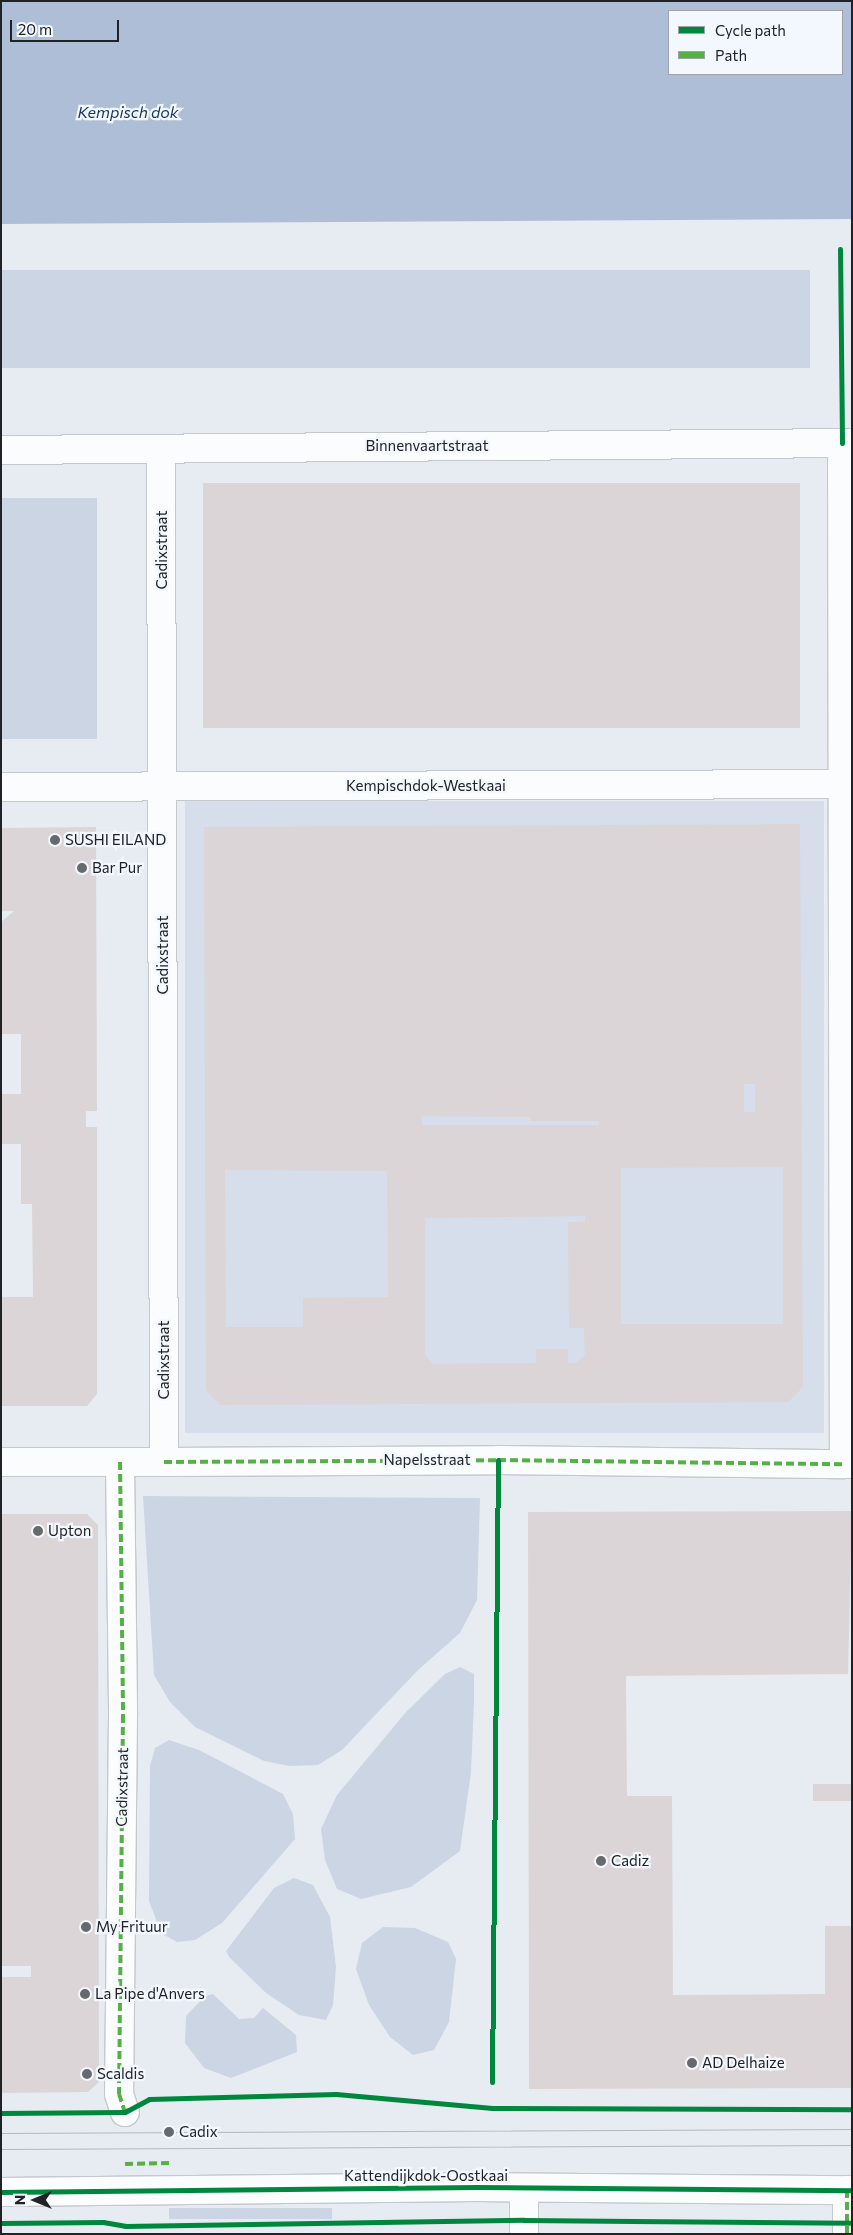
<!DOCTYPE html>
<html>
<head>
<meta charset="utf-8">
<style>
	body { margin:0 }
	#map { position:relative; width:853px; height:2235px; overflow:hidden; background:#e7ecf2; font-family:Commissioner,sans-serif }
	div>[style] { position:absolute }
	.built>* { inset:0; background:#d5deea; transform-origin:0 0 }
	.green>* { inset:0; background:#ccd5e3; transform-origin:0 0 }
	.water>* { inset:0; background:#aebed7 }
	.building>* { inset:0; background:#dbd5d7; transform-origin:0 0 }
	.roads { filter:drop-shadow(1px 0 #c5c8cd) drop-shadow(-1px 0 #c5c8cd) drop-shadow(0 1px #c5c8cd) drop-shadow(0 -1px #c5c8cd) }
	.pedestrian>* { height:28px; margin:-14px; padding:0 14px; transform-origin:14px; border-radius:14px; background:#fbfcfd }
	.minor>* { height:28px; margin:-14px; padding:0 14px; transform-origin:14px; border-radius:14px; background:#fbfcfd }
	.tertiary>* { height:28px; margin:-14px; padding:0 14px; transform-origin:14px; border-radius:14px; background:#fbfcfd }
	.tram>* { height:1px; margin:-0.5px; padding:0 0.5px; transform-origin:0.5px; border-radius:0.5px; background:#b7b8ba }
	.quiet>* { height:4px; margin-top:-2px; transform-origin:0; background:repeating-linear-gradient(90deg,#55b145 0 8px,transparent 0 12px) }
	.cycleway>* { height:5px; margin:-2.5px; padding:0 2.5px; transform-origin:2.5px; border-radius:2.5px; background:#00873e }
	.dots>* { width:14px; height:14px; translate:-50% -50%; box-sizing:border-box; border:2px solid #f3f8fe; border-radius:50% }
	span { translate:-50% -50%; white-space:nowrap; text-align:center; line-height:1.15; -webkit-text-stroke:4.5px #f3f8fe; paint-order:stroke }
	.street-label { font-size:15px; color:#202226 }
	.poi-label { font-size:15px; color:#202226 }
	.left { translate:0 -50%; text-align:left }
	.water-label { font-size:16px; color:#1a355f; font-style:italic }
	.frame { position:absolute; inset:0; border:2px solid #202226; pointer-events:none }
	.legend { position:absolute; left:668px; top:10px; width:175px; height:65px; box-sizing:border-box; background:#f3f8fe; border:1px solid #9fa2a8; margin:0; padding:6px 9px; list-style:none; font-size:15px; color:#202226 }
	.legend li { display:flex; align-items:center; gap:10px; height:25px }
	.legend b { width:25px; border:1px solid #9fa2a8 }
	.north { position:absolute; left:10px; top:2175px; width:50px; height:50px; -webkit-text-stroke:4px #f3f8fe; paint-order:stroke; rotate:270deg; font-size:14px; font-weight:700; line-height:20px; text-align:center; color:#202226 }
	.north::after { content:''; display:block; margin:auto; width:18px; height:22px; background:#202226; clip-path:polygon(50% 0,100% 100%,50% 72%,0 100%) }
	.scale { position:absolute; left:10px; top:20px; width:109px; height:22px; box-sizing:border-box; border:2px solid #202226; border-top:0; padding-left:6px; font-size:15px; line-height:18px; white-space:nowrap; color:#202226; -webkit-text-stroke:4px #f3f8fe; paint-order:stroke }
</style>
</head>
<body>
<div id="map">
	<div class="built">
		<div style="left:824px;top:801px;width:632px;height:639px;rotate:90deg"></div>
	</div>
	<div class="green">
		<div style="left:810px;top:270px;width:98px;height:809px;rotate:90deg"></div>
		<div style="left:1px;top:498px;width:96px;height:241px"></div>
		<div style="clip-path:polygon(143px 1496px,480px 1498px,477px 1600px,460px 1633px,418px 1670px,342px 1750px,318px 1765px,290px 1766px,264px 1761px,195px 1727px,170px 1702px,154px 1675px)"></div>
		<div style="clip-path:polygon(460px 1667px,474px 1674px,474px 1702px,471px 1772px,460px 1851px,411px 1887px,361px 1899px,337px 1889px,325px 1860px,321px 1829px,337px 1795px,406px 1712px,445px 1674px)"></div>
		<div style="clip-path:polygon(169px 1740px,199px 1750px,283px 1794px,293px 1814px,295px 1839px,222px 1923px,195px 1940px,177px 1942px,161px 1933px,149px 1901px,150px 1766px,155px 1748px)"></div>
		<div style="clip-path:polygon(294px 1878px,313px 1885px,330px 1917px,336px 1967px,333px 2005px,326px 2020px,299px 2015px,266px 1993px,229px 1957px,226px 1951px,274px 1888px)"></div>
		<div style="clip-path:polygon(383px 1927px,415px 1928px,448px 1942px,456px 1959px,449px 2022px,434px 2050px,413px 2055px,390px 2037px,369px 2005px,356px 1969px,362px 1943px)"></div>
		<div style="clip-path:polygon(213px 1994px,239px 2019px,254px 2018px,263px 2008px,296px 2035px,297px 2052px,231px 2078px,204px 2068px,185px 2043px,186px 2016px,205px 1996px)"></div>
		<div style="left:332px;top:2208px;width:11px;height:163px;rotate:90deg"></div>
	</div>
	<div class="water">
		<div style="clip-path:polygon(evenodd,1px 1px,852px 1px,852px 219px,1px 224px,1px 1px,669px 11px,842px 11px,842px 74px,669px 74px,669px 11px)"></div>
	</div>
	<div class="building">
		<div style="left:800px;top:483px;width:245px;height:597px;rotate:90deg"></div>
		<div style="clip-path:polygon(evenodd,800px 824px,803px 1387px,788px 1402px,220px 1405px,206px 1390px,204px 827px,800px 824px,744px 1084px,755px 1084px,755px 1112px,744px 1112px,744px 1084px,800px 824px,422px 1116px,530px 1117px,531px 1121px,599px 1121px,599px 1125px,422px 1125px,422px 1116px,800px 824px,783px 1167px,783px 1324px,621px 1324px,621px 1168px,783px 1167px,800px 824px,225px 1170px,387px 1171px,388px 1297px,303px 1298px,303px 1327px,226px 1327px,225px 1170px,800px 824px,585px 1216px,585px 1222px,568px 1222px,569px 1328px,584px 1328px,585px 1355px,576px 1363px,568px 1363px,568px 1349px,536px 1349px,536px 1363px,433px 1364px,425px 1355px,425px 1218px,585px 1216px)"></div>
		<div style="clip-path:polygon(96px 827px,97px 1111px,86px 1111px,86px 1127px,97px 1127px,97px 1394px,87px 1406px,1px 1406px,1px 1297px,33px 1297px,32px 1204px,21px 1204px,21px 1144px,1px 1144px,1px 1094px,21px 1094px,21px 1034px,1px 1034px,1px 922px,14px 911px,1px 911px,1px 828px)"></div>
		<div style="clip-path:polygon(852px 1511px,848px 1674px,626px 1676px,627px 1796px,672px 1796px,673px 1995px,825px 1994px,825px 1926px,852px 1926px,852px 2088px,529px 2089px,528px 1512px)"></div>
		<div style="clip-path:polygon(1px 1514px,87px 1514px,98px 1525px,99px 2082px,88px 2092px,1px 2093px,1px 1977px,31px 1977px,31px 1966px,1px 1966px)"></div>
		<div style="left:852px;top:1784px;width:17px;height:39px;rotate:90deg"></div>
	</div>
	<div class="roads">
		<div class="pedestrian">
			<div style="left:120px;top:1462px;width:253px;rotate:89.3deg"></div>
			<div style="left:123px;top:1715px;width:379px;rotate:90.6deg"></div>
			<div style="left:119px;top:2094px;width:19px;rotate:72deg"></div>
			<div style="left:164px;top:1462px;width:334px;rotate:-0.3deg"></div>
			<div style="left:498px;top:1460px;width:346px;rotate:0.7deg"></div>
		</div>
		<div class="minor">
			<div style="left:842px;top:443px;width:1021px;rotate:89.89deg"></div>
			<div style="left:844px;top:1464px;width:8px"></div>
			<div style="left:1px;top:450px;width:851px;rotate:-0.47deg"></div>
			<div style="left:1px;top:787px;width:851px;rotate:-0.2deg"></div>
			<div style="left:1px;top:1462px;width:163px"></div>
			<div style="left:164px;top:1462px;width:1013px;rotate:-90.17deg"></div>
			<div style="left:524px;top:2188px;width:46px;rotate:90deg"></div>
			<div style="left:847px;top:2190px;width:44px;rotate:90deg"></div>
		</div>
		<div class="tertiary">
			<div style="left:1px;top:2192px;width:476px;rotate:-0.6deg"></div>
			<div style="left:477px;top:2187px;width:375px;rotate:0.5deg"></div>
		</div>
	</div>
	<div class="tram">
		<div style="left:1px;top:2133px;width:851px;rotate:-0.27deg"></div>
		<div style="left:1px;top:2149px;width:851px;rotate:-0.27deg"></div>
	</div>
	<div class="quiet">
		<div style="left:120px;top:1462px;width:253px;rotate:89.3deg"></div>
		<div style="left:123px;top:1715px;width:379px;rotate:90.6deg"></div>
		<div style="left:119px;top:2094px;width:19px;rotate:72deg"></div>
		<div style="left:125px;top:2112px;width:4px;rotate:-34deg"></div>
		<div style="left:164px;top:1462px;width:334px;rotate:-0.3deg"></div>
		<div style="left:498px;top:1460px;width:346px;rotate:0.7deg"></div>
		<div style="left:125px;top:2164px;width:44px;rotate:-1.3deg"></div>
		<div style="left:847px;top:2190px;width:44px;rotate:90deg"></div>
	</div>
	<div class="cycleway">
		<div style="left:840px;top:249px;width:194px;rotate:89.4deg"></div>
		<div style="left:492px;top:2082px;width:622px;rotate:-89.45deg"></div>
		<div style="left:1px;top:2113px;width:124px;rotate:-0.5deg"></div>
		<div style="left:125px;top:2112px;width:27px;rotate:-28deg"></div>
		<div style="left:149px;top:2099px;width:187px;rotate:-1.5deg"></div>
		<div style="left:336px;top:2094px;width:157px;rotate:5.1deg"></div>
		<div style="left:492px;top:2108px;width:360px;rotate:0.2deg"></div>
		<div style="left:1px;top:2192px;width:476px;rotate:-0.6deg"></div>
		<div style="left:477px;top:2187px;width:375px;rotate:0.5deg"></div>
		<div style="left:1px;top:2223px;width:102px;rotate:-0.6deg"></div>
		<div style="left:103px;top:2222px;width:22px;rotate:10deg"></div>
		<div style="left:125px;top:2226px;width:399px;rotate:-0.9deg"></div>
		<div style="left:524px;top:2220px;width:328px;rotate:0.5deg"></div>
	</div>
	<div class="dots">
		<div style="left:55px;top:840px;background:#66696d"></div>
		<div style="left:82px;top:868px;background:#66696d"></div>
		<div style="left:38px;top:1531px;background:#66696d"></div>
		<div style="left:601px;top:1861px;background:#66696d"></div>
		<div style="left:86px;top:1927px;background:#66696d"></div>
		<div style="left:85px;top:1994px;background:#66696d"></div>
		<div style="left:692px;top:2063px;background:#66696d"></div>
		<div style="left:87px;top:2074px;background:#66696d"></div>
		<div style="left:169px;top:2132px;background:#66696d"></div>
	</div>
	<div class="street-label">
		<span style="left:427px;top:446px">Binnenvaartstraat</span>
		<span style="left:162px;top:550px;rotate:-90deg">Cadixstraat</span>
		<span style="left:426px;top:786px">Kempischdok-Westkaai</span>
		<span style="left:163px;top:955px;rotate:-90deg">Cadixstraat</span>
		<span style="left:164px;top:1360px;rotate:-90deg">Cadixstraat</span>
		<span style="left:427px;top:1460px">Napelsstraat</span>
		<span style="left:122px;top:1787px;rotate:-89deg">Cadixstraat</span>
		<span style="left:426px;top:2176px">Kattendijkdok-Oostkaai</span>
	</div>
	<div class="poi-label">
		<span class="left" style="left:65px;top:840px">SUSHI EILAND</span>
		<span class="left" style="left:92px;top:868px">Bar Pur</span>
		<span class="left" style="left:48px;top:1531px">Upton</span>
		<span class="left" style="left:611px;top:1861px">Cadiz</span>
		<span class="left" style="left:96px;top:1927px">My Frituur</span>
		<span class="left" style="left:95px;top:1994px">La Pipe d'Anvers</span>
		<span class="left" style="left:702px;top:2063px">AD Delhaize</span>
		<span class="left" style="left:97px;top:2074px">Scaldis</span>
		<span class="left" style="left:179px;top:2132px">Cadix</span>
	</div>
	<div class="water-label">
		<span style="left:128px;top:112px">Kempisch dok</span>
	</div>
	<div class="frame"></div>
	<ul class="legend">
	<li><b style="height:6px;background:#00873e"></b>Cycle path</li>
	<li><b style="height:6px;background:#55b145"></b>Path</li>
	</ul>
	<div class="north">N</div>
	<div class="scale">20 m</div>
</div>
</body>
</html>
